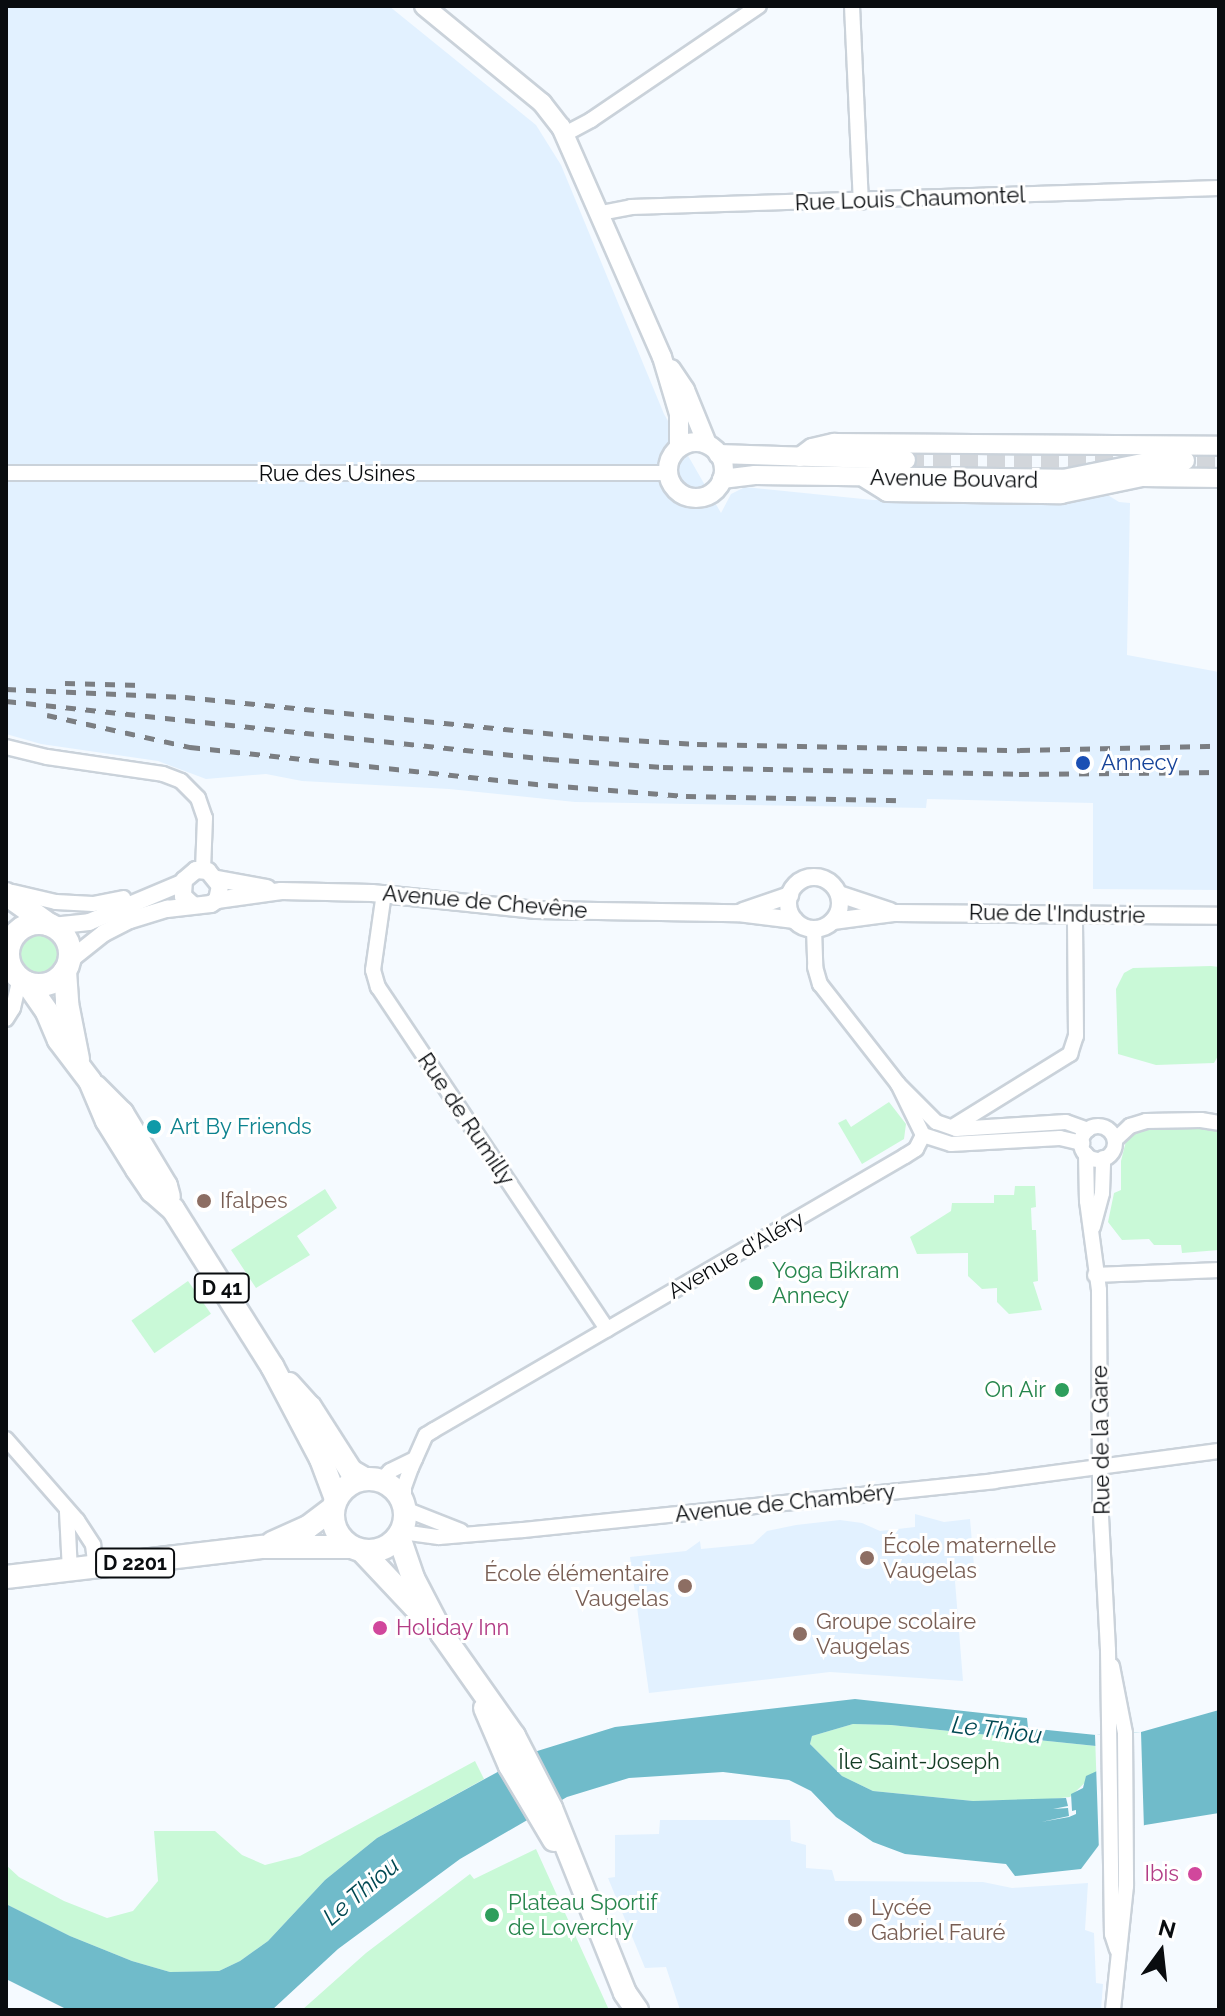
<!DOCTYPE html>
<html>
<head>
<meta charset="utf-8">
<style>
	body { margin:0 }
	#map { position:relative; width:1225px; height:2016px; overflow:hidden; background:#f5faff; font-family:Raleway,sans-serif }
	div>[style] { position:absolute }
	.built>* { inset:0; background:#e2f1ff }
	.green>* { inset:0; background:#c9f9d7; transform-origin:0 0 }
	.round { border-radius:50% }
	.water>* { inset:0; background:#70bbca }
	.pier>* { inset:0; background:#f5faff }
	.secondary-tunnel>* { height:18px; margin-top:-9px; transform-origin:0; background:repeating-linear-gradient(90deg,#d2d6db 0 18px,transparent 0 27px) }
	.roads { filter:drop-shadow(2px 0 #cad2da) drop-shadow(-2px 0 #cad2da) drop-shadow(0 2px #cad2da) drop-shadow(0 -2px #cad2da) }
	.minor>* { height:14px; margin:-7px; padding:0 7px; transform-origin:7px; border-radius:7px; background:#fff }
	.minor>.ring { margin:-7px; padding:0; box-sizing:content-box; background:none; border:14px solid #fff; border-radius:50% }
	.tertiary>* { height:16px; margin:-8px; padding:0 8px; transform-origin:8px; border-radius:8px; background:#fff }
	.tertiary>.ring { margin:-8px; padding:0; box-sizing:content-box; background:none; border:16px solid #fff; border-radius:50% }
	.secondary>* { height:18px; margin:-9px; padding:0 9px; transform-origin:9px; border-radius:9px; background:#fff }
	.secondary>.ring { margin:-9px; padding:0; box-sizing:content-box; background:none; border:18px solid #fff; border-radius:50% }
	.primary>* { height:22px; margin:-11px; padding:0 11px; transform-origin:11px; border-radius:11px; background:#fff }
	.primary>.ring { margin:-11px; padding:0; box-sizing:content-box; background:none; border:22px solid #fff; border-radius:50% }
	.rail>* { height:5px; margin-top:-2.5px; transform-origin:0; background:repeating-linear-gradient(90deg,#7b7e82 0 10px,transparent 0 20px) }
	.dots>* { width:22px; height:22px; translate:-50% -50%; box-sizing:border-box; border:4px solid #fff; border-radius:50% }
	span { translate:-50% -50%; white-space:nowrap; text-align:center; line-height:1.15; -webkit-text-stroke:6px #fff; paint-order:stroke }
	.shield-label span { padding:2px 6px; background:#fff; border:2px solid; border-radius:6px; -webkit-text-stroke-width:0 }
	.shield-label { font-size:20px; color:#090c0f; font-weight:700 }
	.street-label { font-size:22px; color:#090c0f }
	.transit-label { font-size:22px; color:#164399 }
	.left { translate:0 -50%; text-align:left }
	.culture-label { font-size:22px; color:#0d838f }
	.education-label { font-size:22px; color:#785e54 }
	.right { translate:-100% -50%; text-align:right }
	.leisure-label { font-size:22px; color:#27864d }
	.hotel-label { font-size:22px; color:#b23c85 }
	.park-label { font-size:22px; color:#113b22 }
	.water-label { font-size:24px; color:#004852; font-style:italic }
	.frame { position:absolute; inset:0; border:8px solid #090c0f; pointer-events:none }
	.north { position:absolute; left:1121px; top:1912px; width:80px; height:80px; -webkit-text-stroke:6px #fff; paint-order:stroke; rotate:15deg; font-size:22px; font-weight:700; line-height:32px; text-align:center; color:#090c0f }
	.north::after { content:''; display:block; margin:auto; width:28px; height:36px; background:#090c0f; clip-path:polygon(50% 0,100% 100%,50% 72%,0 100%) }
</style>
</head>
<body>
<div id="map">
	<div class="built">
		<div style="clip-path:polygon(6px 6px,389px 6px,536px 125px,561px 165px,664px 414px,721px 513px,731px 494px,745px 487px,873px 500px,1062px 501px,1106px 494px,1119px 502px,1130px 503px,1127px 655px,1219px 672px,1219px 890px,1093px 889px,1093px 803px,927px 799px,926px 808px,575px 802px,449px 789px,302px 781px,266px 774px,206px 779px,158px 761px,41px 744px,6px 734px)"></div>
		<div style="clip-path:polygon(915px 1514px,944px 1522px,970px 1519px,975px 1577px,955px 1581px,963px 1681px,830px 1672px,649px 1693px,630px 1557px,686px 1551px,700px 1541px,701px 1549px,753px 1544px,767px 1531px,796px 1525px,840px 1520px,862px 1523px,880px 1531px,915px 1527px)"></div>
		<div style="clip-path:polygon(660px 1820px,790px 1820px,791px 1841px,806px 1845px,806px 1868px,832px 1870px,835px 1881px,983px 1882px,1012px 1888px,1088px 1883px,1085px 1930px,1094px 1933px,1096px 1983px,1103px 1984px,1101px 2010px,680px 2010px,666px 1967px,645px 1968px,608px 1878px,615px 1877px,615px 1835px,659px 1834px)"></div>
	</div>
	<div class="green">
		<div class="round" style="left:19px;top:934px;width:40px;height:40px"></div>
		<div style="clip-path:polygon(1211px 966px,1219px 967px,1219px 1054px,1214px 1063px,1156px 1065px,1118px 1054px,1116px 989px,1124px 973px,1133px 968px)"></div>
		<div style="clip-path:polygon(889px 1102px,906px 1124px,904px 1139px,862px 1164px,838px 1123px,846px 1119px,851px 1127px)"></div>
		<div style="clip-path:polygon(1203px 1127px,1219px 1129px,1219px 1250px,1182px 1253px,1181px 1245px,1154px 1245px,1149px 1239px,1122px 1240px,1108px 1222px,1114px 1193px,1121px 1190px,1121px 1161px,1127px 1137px,1140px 1130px)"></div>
		<div style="clip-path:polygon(1015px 1186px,1035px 1186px,1036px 1207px,1031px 1208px,1032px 1230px,1036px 1230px,1038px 1281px,1033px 1282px,1042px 1310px,1009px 1314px,997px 1302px,997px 1288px,982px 1289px,968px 1276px,968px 1253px,917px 1254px,910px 1237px,951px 1211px,952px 1203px,994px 1203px,994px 1195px,1014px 1195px)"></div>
		<div style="clip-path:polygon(325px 1189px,337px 1208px,297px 1236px,310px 1255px,256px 1288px,231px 1250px)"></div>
		<div style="left:188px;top:1281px;width:40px;height:69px;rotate:55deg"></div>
		<div style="clip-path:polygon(853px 1724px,891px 1725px,1096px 1746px,1097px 1771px,1070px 1797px,1051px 1799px,973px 1801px,873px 1791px,842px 1776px,810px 1744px,812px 1736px)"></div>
		<div style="clip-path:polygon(475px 1761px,484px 1779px,377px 1838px,325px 1880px,268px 1941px,240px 1961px,219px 1971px,170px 1972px,132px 1961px,70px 1936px,6px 1904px,6px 1865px,19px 1877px,64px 1901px,107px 1918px,133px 1911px,158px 1881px,154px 1831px,215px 1831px,242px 1855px,265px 1865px,300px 1856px)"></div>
		<div style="clip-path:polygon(536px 1849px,609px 2010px,302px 2010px,366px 1953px,470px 1874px,474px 1879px)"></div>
	</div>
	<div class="water">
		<div style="clip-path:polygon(evenodd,855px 1699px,1027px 1718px,1028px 1728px,1096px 1735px,1141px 1732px,1219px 1710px,1219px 1813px,1145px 1825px,1099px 1845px,1081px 1869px,1015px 1876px,1006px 1864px,905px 1854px,873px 1842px,836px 1817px,811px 1791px,789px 1780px,723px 1772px,629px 1778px,567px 1797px,460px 1859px,338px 1949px,272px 2010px,68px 2010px,6px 1979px,6px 1904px,70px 1936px,132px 1961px,170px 1972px,219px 1971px,240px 1961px,268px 1941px,325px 1880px,377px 1838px,534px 1752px,615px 1727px,855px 1699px,853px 1724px,891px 1725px,1096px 1746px,1097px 1771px,1086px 1776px,1083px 1788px,1071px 1794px,1072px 1811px,1076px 1810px,1076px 1814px,1069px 1817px,1041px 1822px,1069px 1816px,1068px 1808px,1053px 1809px,1068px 1806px,1066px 1798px,973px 1801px,873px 1791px,842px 1776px,810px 1744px,812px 1736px,853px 1724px)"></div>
	</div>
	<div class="pier">
		<div style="clip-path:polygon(1141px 1732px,1144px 1829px,1120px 1836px,1099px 1852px,1095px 1735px)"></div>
	</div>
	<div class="secondary-tunnel">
		<div style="left:1170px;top:458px;width:49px"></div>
		<div style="left:906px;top:460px;width:234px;rotate:-0.5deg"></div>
	</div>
	<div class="roads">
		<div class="minor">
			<div style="left:852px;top:6px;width:196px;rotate:87.4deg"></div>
			<div style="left:565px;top:134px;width:30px;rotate:-28deg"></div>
			<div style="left:591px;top:120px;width:203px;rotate:-34.2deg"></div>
			<div style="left:601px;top:213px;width:31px;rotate:-11deg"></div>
			<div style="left:631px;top:207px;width:588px;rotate:-1.85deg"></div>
			<div style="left:6px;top:473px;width:662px"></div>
			<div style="left:6px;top:747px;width:42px;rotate:13.7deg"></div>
			<div style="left:47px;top:757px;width:117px;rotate:8.3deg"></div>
			<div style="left:163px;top:774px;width:19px;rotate:21deg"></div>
			<div style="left:181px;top:781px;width:24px;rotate:45deg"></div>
			<div style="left:198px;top:798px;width:21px;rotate:71deg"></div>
			<div style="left:205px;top:818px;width:51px;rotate:92.2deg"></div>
			<div style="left:13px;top:892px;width:44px;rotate:13.1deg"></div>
			<div style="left:56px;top:902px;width:37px;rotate:3deg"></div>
			<div style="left:93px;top:904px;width:31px;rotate:-11deg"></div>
			<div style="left:384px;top:893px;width:78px;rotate:98.1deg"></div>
			<div style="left:373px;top:970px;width:18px;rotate:74deg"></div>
			<div style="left:378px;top:987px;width:412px;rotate:56.2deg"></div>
			<div style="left:814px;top:929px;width:38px;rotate:88deg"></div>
			<div style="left:815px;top:967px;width:18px;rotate:74deg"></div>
			<div style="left:820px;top:984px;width:127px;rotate:52deg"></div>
			<div style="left:898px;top:1084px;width:54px;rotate:45deg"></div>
			<div style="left:936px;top:1122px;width:21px;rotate:19deg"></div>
			<div style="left:956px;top:1129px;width:110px;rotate:-3.6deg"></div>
			<div style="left:1066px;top:1122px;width:23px;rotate:20deg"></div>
			<div style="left:6px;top:1019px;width:13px;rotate:-58deg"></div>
			<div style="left:13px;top:1008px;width:31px;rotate:-77deg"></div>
			<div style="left:898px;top:1084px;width:57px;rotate:63.9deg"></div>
			<div style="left:954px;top:1126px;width:137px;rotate:-31.8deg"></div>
			<div style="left:1070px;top:1054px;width:19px;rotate:-72deg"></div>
			<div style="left:1076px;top:1036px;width:122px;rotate:-90.5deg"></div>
			<div class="ring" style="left:1081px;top:1126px;width:20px;height:20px"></div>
			<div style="left:923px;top:1135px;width:29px;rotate:18deg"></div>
			<div style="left:951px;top:1144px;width:109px;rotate:-3.2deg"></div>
			<div style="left:1060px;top:1138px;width:23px;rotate:13deg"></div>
			<div style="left:1115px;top:1140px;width:21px;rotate:-43deg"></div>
			<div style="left:1130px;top:1126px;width:17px;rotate:-17deg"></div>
			<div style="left:1146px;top:1121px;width:55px;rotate:-1deg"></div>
			<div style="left:1201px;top:1120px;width:18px;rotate:9deg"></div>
			<div style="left:1086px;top:1154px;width:47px;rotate:88.8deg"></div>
			<div style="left:1087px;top:1201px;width:90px;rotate:82.3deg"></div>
			<div style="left:1099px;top:1290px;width:207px;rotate:89.7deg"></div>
			<div style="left:1100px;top:1497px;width:153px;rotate:87deg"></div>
			<div style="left:1108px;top:1650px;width:284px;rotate:89.2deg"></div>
			<div style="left:1112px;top:1934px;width:16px;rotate:72deg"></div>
			<div style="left:1093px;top:1227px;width:35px;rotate:-75deg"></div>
			<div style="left:1102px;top:1193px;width:35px;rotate:-88deg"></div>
			<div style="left:1095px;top:1275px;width:124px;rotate:-2.3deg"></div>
			<div style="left:6px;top:1439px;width:108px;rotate:48.8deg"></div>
			<div style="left:77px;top:1520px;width:30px;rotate:57deg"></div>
			<div style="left:93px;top:1545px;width:23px;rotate:83deg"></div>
			<div style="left:381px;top:1481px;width:13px;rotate:-48deg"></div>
			<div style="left:390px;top:1471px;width:28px;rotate:-26deg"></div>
			<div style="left:404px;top:1504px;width:17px;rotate:-90deg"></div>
			<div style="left:404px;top:1487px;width:20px;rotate:-70deg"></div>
			<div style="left:411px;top:1468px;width:36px;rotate:-66deg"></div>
			<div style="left:426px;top:1435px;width:9px;rotate:-32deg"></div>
			<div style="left:434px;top:1430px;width:545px;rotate:-30.19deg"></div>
			<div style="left:905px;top:1156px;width:13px;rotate:-32deg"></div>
			<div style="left:916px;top:1149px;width:16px;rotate:-63deg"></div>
			<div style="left:405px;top:1509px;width:60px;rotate:21.4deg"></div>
			<div style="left:67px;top:1512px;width:59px;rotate:87.1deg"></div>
			<div style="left:402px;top:1532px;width:37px;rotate:8deg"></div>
			<div style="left:439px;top:1537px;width:84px;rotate:-4.8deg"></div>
			<div style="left:523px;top:1530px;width:474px;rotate:-5.9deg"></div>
			<div style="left:994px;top:1481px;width:227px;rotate:-7.6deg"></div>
			<div style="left:1112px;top:1666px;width:68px;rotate:79deg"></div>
			<div style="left:1125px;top:1733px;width:153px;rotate:89.6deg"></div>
			<div style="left:1126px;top:1886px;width:125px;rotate:96deg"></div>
		</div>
		<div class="tertiary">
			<div class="ring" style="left:788px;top:877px;width:36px;height:36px"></div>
			<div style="left:218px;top:879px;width:50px;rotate:10.4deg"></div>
			<div style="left:839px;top:894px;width:54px;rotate:18.4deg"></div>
			<div style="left:217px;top:900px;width:65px;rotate:-8deg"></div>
			<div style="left:281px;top:891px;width:91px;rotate:1.3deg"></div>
			<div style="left:372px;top:893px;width:165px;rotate:5.9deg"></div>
			<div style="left:536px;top:910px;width:202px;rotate:0.9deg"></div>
			<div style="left:738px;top:913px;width:57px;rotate:7deg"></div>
			<div style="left:743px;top:911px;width:50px;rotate:-18.8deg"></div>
			<div style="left:833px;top:921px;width:63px;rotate:-7.4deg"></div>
			<div style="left:895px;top:913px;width:324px;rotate:0.5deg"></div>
			<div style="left:52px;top:926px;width:37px;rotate:-6deg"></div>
			<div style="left:89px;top:922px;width:101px;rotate:-22.8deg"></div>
			<div style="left:70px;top:960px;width:43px;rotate:-38.5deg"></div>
			<div style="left:104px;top:933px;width:29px;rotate:-27deg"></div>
			<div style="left:130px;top:920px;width:39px;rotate:-17deg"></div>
			<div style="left:167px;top:909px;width:44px;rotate:-6.5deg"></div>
			<div style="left:211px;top:904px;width:7px;rotate:-34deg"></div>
			<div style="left:217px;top:900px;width:14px;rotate:-78deg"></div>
			<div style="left:220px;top:886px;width:19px;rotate:-129deg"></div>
			<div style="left:208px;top:871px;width:12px;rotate:-175deg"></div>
			<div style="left:196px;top:870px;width:16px;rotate:140deg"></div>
			<div style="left:184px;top:880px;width:16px;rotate:94deg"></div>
			<div style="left:183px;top:896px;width:13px;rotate:42deg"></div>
		</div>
		<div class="secondary">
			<div style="left:424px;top:6px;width:153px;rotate:39.4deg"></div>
			<div style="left:542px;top:103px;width:31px;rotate:52deg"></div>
			<div style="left:561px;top:127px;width:251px;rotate:66.3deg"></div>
			<div style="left:662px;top:357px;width:59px;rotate:73.4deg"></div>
			<div style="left:679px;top:414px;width:33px;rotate:90deg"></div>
			<div style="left:671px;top:369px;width:25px;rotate:56deg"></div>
			<div style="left:685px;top:390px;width:58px;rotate:67.8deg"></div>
			<div class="ring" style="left:668px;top:442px;width:38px;height:38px"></div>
			<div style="left:718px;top:454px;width:188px;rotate:1.8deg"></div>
			<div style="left:800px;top:457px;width:15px;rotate:-37deg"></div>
			<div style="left:812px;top:448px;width:23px;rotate:-13deg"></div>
			<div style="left:834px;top:443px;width:385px;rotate:0.4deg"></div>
			<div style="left:865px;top:478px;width:26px;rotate:32deg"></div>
			<div style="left:887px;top:492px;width:174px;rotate:0.7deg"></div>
			<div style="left:1061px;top:494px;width:83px;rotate:-11.9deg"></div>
			<div style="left:1142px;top:477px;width:77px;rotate:0.7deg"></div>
			<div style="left:722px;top:479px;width:33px;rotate:-7deg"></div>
			<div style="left:755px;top:475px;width:308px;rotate:0.7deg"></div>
			<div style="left:1063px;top:479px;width:86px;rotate:-11.4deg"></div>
			<div style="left:1147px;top:462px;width:38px;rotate:-2deg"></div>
		</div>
		<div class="primary">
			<div style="left:6px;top:894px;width:52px;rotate:35.5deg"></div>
			<div class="ring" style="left:8px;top:923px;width:40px;height:40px"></div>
			<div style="left:65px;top:971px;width:32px;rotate:86deg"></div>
			<div style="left:67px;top:1003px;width:57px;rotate:78.9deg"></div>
			<div style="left:27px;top:983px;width:35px;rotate:55deg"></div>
			<div style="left:47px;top:1012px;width:30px;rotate:67deg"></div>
			<div style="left:59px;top:1040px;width:51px;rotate:52.9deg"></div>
			<div style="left:90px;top:1081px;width:43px;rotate:67deg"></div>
			<div style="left:107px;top:1121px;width:57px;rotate:58deg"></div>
			<div style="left:137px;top:1169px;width:27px;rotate:56deg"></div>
			<div style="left:152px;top:1191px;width:28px;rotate:41deg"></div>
			<div style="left:173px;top:1209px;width:186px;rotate:57.8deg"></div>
			<div style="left:272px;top:1366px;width:105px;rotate:62.2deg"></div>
			<div style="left:321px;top:1459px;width:43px;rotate:69.4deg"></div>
			<div style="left:96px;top:1087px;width:37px;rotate:45deg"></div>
			<div style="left:122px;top:1113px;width:85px;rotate:58.9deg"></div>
			<div style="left:166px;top:1186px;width:11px;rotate:75deg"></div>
			<div style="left:289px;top:1384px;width:31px;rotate:48deg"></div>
			<div style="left:310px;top:1407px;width:76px;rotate:57.4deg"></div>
			<div style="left:351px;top:1471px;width:16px;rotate:30deg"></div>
			<div class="ring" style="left:333px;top:1479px;width:50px;height:50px"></div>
			<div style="left:399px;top:1537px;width:43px;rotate:71.1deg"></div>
			<div style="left:413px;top:1578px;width:63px;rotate:62.6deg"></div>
			<div style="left:442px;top:1634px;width:125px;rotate:54.8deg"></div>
			<div style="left:514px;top:1736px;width:81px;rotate:62.8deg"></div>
			<div style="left:551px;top:1808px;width:199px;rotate:68.2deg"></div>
			<div style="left:625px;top:1993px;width:21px;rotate:55deg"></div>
			<div style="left:272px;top:1543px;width:39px;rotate:-24deg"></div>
			<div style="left:308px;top:1527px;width:31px;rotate:-37deg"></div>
			<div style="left:363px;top:1552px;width:91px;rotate:46.8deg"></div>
			<div style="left:6px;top:1577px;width:259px;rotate:-6.7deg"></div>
			<div style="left:263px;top:1547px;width:88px"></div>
			<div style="left:485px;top:1708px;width:63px;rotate:66.7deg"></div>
			<div style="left:510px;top:1766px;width:86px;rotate:59.3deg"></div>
		</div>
	</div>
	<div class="rail">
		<div style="left:65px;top:683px;width:76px;rotate:1.5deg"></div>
		<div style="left:6px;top:689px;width:179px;rotate:2.6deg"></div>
		<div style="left:185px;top:697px;width:416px;rotate:5.7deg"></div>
		<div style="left:599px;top:738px;width:98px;rotate:3.5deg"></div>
		<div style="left:697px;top:744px;width:323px;rotate:1.1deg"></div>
		<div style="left:1020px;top:750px;width:199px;rotate:-1.2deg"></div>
		<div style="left:6px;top:701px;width:546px;rotate:6.1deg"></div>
		<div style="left:549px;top:759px;width:114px;rotate:4deg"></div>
		<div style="left:663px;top:767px;width:356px;rotate:1.1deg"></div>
		<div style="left:1019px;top:774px;width:200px;rotate:-0.6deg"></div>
		<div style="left:47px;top:715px;width:147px;rotate:12.6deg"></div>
		<div style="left:190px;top:747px;width:360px;rotate:6.1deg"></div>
		<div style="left:548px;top:785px;width:138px;rotate:4.6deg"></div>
		<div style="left:686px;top:796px;width:215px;rotate:1.1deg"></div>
	</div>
	<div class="dots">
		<div style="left:1083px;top:763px;background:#1a4fb4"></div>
		<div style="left:154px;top:1127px;background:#0f9aa8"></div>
		<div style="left:204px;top:1201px;background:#8d6e63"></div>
		<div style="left:756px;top:1283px;background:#2e9e5b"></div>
		<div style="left:1062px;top:1390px;background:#2e9e5b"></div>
		<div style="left:867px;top:1558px;background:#8d6e63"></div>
		<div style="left:685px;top:1586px;background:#8d6e63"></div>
		<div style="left:380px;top:1628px;background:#d1479c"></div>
		<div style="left:800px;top:1634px;background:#8d6e63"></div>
		<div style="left:1195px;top:1874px;background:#d1479c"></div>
		<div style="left:492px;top:1915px;background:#2e9e5b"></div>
		<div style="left:855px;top:1920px;background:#8d6e63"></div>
	</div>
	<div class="shield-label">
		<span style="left:222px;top:1288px">D 41</span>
		<span style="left:135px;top:1563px">D 2201</span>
	</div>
	<div class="street-label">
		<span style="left:910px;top:199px;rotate:-2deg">Rue Louis Chaumontel</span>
		<span style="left:337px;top:474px">Rue des Usines</span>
		<span style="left:954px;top:479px;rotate:1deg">Avenue Bouvard</span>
		<span style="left:485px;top:902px;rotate:5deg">Avenue de Chevêne</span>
		<span style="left:1057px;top:914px;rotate:1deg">Rue de l'Industrie</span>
		<span style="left:466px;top:1119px;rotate:56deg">Rue de Rumilly</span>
		<span style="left:736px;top:1255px;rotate:-30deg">Avenue d'Aléry</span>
		<span style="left:1101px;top:1440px;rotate:-91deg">Rue de la Gare</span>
		<span style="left:785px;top:1503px;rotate:-6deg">Avenue de Chambéry</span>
	</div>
	<div class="transit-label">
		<span class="left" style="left:1101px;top:763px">Annecy</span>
	</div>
	<div class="culture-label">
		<span class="left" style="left:170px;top:1127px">Art By Friends</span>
	</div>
	<div class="education-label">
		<span class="left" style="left:220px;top:1201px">Ifalpes</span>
		<span class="left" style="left:883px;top:1558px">École maternelle<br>Vaugelas</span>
		<span class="right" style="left:669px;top:1586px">École élémentaire<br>Vaugelas</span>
		<span class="left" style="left:816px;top:1634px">Groupe scolaire<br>Vaugelas</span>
		<span class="left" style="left:871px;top:1920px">Lycée<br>Gabriel Fauré</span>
	</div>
	<div class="leisure-label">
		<span class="left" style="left:772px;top:1283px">Yoga Bikram<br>Annecy</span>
		<span class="right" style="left:1046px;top:1390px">On Air</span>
		<span class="left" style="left:508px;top:1915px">Plateau Sportif<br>de Loverchy</span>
	</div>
	<div class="hotel-label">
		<span class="left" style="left:396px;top:1628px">Holiday Inn</span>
		<span class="right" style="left:1179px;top:1874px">Ibis</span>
	</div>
	<div class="park-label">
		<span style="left:919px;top:1762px">Île Saint-Joseph</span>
	</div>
	<div class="water-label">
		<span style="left:997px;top:1730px;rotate:7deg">Le Thiou</span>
		<span style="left:361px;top:1891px;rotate:-40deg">Le Thiou</span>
	</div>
	<div class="frame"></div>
	<div class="north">N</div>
</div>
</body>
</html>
